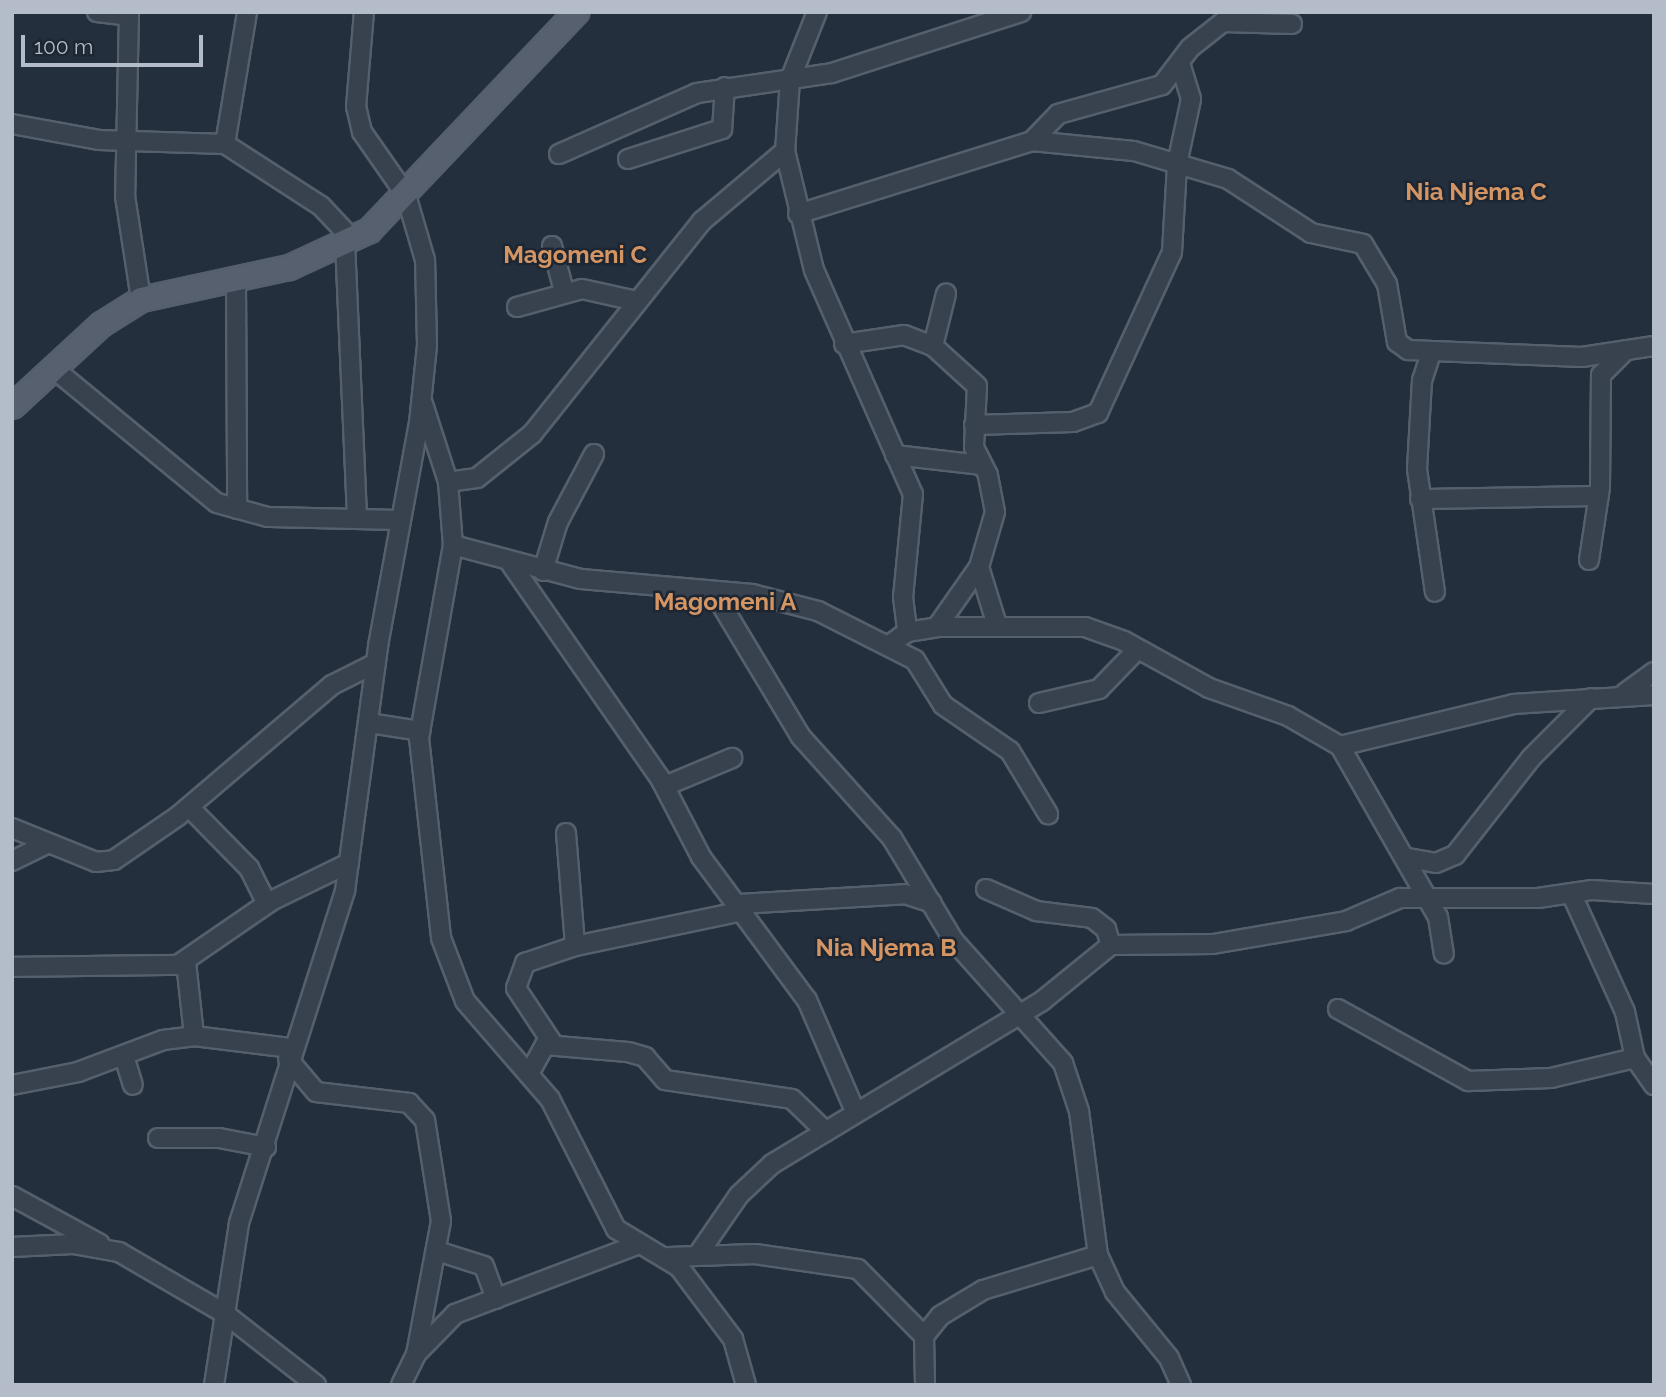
<!DOCTYPE html>
<html>
<head>
<meta charset="utf-8">
<style>
	body { margin:0 }
	#map { position:relative; width:1666px; height:1397px; overflow:hidden; background:#242f3e; font-family:Raleway,sans-serif }
	div>[style] { position:absolute }
	.roads { filter:drop-shadow(2px 0 #565f6c) drop-shadow(-2px 0 #565f6c) drop-shadow(0 2px #565f6c) drop-shadow(0 -2px #565f6c) }
	.minor>* { height:18px; margin:-9px; padding:0 9px; transform-origin:9px; border-radius:9px; background:#38414e }
	.major>* { height:23px; margin:-11.5px; padding:0 11.5px; transform-origin:11.5px; border-radius:11.5px; background:#56606e }
	span { translate:-50% -50%; white-space:nowrap; text-align:center; line-height:1.15; -webkit-text-stroke:5px #1d2633; paint-order:stroke }
	.quarter-label { font-size:24px; color:#d59563; font-weight:700 }
	.frame { position:absolute; inset:0; border:14px solid #b4bcc9; pointer-events:none }
	.scale { position:absolute; left:21px; top:35px; width:182px; height:32px; box-sizing:border-box; border:4px solid #b4bcc9; border-top:0; padding-left:9px; font-size:21px; line-height:24px; white-space:nowrap; color:#b4bcc9; -webkit-text-stroke:5px #1d2633; paint-order:stroke }
</style>
</head>
<body>
<div id="map">
	<div class="roads">
		<div class="minor">
			<div style="left:97px;top:12px;width:32px;rotate:7deg"></div>
			<div style="left:129px;top:12px;width:184px;rotate:91.2deg"></div>
			<div style="left:125px;top:196px;width:104px;rotate:81.2deg"></div>
			<div style="left:817px;top:12px;width:73px;rotate:111.7deg"></div>
			<div style="left:790px;top:80px;width:71px;rotate:94deg"></div>
			<div style="left:785px;top:151px;width:122px;rotate:76.3deg"></div>
			<div style="left:814px;top:270px;width:245px;rotate:66.2deg"></div>
			<div style="left:913px;top:494px;width:103px;rotate:95.5deg"></div>
			<div style="left:903px;top:597px;width:35px;rotate:83deg"></div>
			<div style="left:12px;top:124px;width:88px;rotate:10.4deg"></div>
			<div style="left:99px;top:140px;width:126px;rotate:1.8deg"></div>
			<div style="left:225px;top:144px;width:114px;rotate:32.9deg"></div>
			<div style="left:321px;top:206px;width:45px;rotate:46.8deg"></div>
			<div style="left:1032px;top:141px;width:37px;rotate:-46deg"></div>
			<div style="left:1058px;top:114px;width:108px;rotate:-15.6deg"></div>
			<div style="left:1162px;top:85px;width:46px;rotate:-52.9deg"></div>
			<div style="left:1190px;top:48px;width:42px;rotate:-38.2deg"></div>
			<div style="left:1223px;top:22px;width:69px;rotate:1.7deg"></div>
			<div style="left:225px;top:144px;width:134px;rotate:-80.5deg"></div>
			<div style="left:559px;top:154px;width:151px;rotate:-23.8deg"></div>
			<div style="left:697px;top:93px;width:136px;rotate:-8.4deg"></div>
			<div style="left:832px;top:73px;width:199px;rotate:-17.9deg"></div>
			<div style="left:628px;top:159px;width:99px;rotate:-17.7deg"></div>
			<div style="left:722px;top:129px;width:42px;rotate:-85.9deg"></div>
			<div style="left:798px;top:214px;width:245px;rotate:-17.3deg"></div>
			<div style="left:1032px;top:141px;width:102px;rotate:5.6deg"></div>
			<div style="left:1134px;top:151px;width:98px;rotate:16.6deg"></div>
			<div style="left:1228px;top:179px;width:99px;rotate:33deg"></div>
			<div style="left:1311px;top:233px;width:53px;rotate:11.9deg"></div>
			<div style="left:1363px;top:244px;width:47px;rotate:59deg"></div>
			<div style="left:1387px;top:284px;width:59px;rotate:80.2deg"></div>
			<div style="left:1397px;top:342px;width:14px;rotate:36deg"></div>
			<div style="left:1408px;top:350px;width:174px;rotate:2.3deg"></div>
			<div style="left:1582px;top:357px;width:73px;rotate:-8.7deg"></div>
			<div style="left:345px;top:242px;width:276px;rotate:87.5deg"></div>
			<div style="left:552px;top:246px;width:47px;rotate:75.1deg"></div>
			<div style="left:236px;top:282px;width:227px;rotate:89.7deg"></div>
			<div style="left:517px;top:307px;width:67px;rotate:-15.5deg"></div>
			<div style="left:582px;top:289px;width:55px;rotate:12.5deg"></div>
			<div style="left:844px;top:344px;width:61px;rotate:-8.5deg"></div>
			<div style="left:904px;top:335px;width:31px;rotate:21deg"></div>
			<div style="left:1431px;top:353px;width:28px;rotate:108deg"></div>
			<div style="left:1422px;top:380px;width:89px;rotate:93.2deg"></div>
			<div style="left:1417px;top:469px;width:124px;rotate:81.7deg"></div>
			<div style="left:53px;top:368px;width:212px;rotate:39.5deg"></div>
			<div style="left:217px;top:503px;width:53px;rotate:15.4deg"></div>
			<div style="left:268px;top:517px;width:132px;rotate:1.3deg"></div>
			<div style="left:423px;top:404px;width:82px;rotate:72.2deg"></div>
			<div style="left:448px;top:482px;width:63px;rotate:85.5deg"></div>
			<div style="left:453px;top:545px;width:196px;rotate:100deg"></div>
			<div style="left:419px;top:738px;width:201px;rotate:83.7deg"></div>
			<div style="left:441px;top:938px;width:67px;rotate:69.1deg"></div>
			<div style="left:465px;top:1001px;width:130px;rotate:49.1deg"></div>
			<div style="left:550px;top:1099px;width:146px;rotate:63.1deg"></div>
			<div style="left:616px;top:1229px;width:74px;rotate:31.1deg"></div>
			<div style="left:679px;top:1267px;width:90px;rotate:53.1deg"></div>
			<div style="left:733px;top:1339px;width:48px;rotate:74.2deg"></div>
			<div style="left:974px;top:425px;width:99px;rotate:-1.7deg"></div>
			<div style="left:1073px;top:422px;width:27px;rotate:-20deg"></div>
			<div style="left:1098px;top:413px;width:177px;rotate:-65.3deg"></div>
			<div style="left:1172px;top:252px;width:88px;rotate:-86.7deg"></div>
			<div style="left:1177px;top:164px;width:66px;rotate:-77.8deg"></div>
			<div style="left:1191px;top:99px;width:37px;rotate:-107deg"></div>
			<div style="left:895px;top:455px;width:88px;rotate:6.6deg"></div>
			<div style="left:448px;top:482px;width:29px;rotate:-8deg"></div>
			<div style="left:477px;top:478px;width:70px;rotate:-38.7deg"></div>
			<div style="left:532px;top:434px;width:273px;rotate:-51.4deg"></div>
			<div style="left:702px;top:221px;width:109px;rotate:-40.1deg"></div>
			<div style="left:1420px;top:499px;width:179px;rotate:-1deg"></div>
			<div style="left:453px;top:545px;width:132px;rotate:14.9deg"></div>
			<div style="left:581px;top:579px;width:172px;rotate:5deg"></div>
			<div style="left:752px;top:594px;width:68px;rotate:14.4deg"></div>
			<div style="left:818px;top:611px;width:109px;rotate:26.8deg"></div>
			<div style="left:915px;top:660px;width:53px;rotate:58.1deg"></div>
			<div style="left:943px;top:705px;width:81px;rotate:34.5deg"></div>
			<div style="left:1010px;top:751px;width:74px;rotate:58.9deg"></div>
			<div style="left:1589px;top:560px;width:74px;rotate:-81.4deg"></div>
			<div style="left:1600px;top:487px;width:112px;rotate:-89.5deg"></div>
			<div style="left:1601px;top:375px;width:35px;rotate:-45deg"></div>
			<div style="left:511px;top:564px;width:263px;rotate:55.2deg"></div>
			<div style="left:661px;top:780px;width:87px;rotate:62.5deg"></div>
			<div style="left:701px;top:857px;width:178px;rotate:53.5deg"></div>
			<div style="left:807px;top:1000px;width:121px;rotate:66.6deg"></div>
			<div style="left:979px;top:567px;width:61px;rotate:72.8deg"></div>
			<div style="left:543px;top:571px;width:51px;rotate:-73deg"></div>
			<div style="left:558px;top:522px;width:77px;rotate:-62.1deg"></div>
			<div style="left:715px;top:594px;width:167px;rotate:59deg"></div>
			<div style="left:801px;top:737px;width:136px;rotate:48deg"></div>
			<div style="left:892px;top:838px;width:120px;rotate:59deg"></div>
			<div style="left:954px;top:941px;width:164px;rotate:48.2deg"></div>
			<div style="left:1063px;top:1063px;width:51px;rotate:71.6deg"></div>
			<div style="left:1079px;top:1111px;width:145px;rotate:82.5deg"></div>
			<div style="left:1098px;top:1255px;width:41px;rotate:65.3deg"></div>
			<div style="left:1115px;top:1292px;width:85px;rotate:50.7deg"></div>
			<div style="left:1169px;top:1358px;width:30px;rotate:66deg"></div>
			<div style="left:937px;top:627px;width:73px;rotate:-55deg"></div>
			<div style="left:979px;top:567px;width:57px;rotate:-73.8deg"></div>
			<div style="left:995px;top:512px;width:38px;rotate:-101deg"></div>
			<div style="left:988px;top:475px;width:31px;rotate:-117deg"></div>
			<div style="left:974px;top:447px;width:61px;rotate:-87.2deg"></div>
			<div style="left:977px;top:386px;width:59px;rotate:-137.7deg"></div>
			<div style="left:933px;top:346px;width:54px;rotate:-76deg"></div>
			<div style="left:888px;top:646px;width:24px;rotate:-36deg"></div>
			<div style="left:907px;top:632px;width:30px;rotate:-9deg"></div>
			<div style="left:937px;top:627px;width:148px"></div>
			<div style="left:1085px;top:627px;width:41px;rotate:19.7deg"></div>
			<div style="left:1124px;top:641px;width:97px;rotate:28.9deg"></div>
			<div style="left:1209px;top:688px;width:84px;rotate:19.5deg"></div>
			<div style="left:1288px;top:716px;width:60px;rotate:30deg"></div>
			<div style="left:1340px;top:746px;width:197px;rotate:60.2deg"></div>
			<div style="left:1438px;top:917px;width:37px;rotate:81deg"></div>
			<div style="left:1625px;top:693px;width:36px;rotate:-36deg"></div>
			<div style="left:1039px;top:703px;width:62px;rotate:-13.1deg"></div>
			<div style="left:1099px;top:689px;width:53px;rotate:-45.8deg"></div>
			<div style="left:369px;top:723px;width:52px;rotate:8.9deg"></div>
			<div style="left:1340px;top:746px;width:178px;rotate:-13.6deg"></div>
			<div style="left:1513px;top:704px;width:141px;rotate:-3.7deg"></div>
			<div style="left:665px;top:786px;width:73px;rotate:-22.7deg"></div>
			<div style="left:189px;top:807px;width:86px;rotate:45.5deg"></div>
			<div style="left:249px;top:868px;width:40px;rotate:63.4deg"></div>
			<div style="left:12px;top:828px;width:91px;rotate:22deg"></div>
			<div style="left:96px;top:862px;width:18px;rotate:-6deg"></div>
			<div style="left:114px;top:860px;width:78px;rotate:-34.5deg"></div>
			<div style="left:178px;top:816px;width:202px;rotate:-40.4deg"></div>
			<div style="left:332px;top:685px;width:49px;rotate:-26.6deg"></div>
			<div style="left:566px;top:833px;width:113px;rotate:85.4deg"></div>
			<div style="left:1408px;top:858px;width:28px;rotate:10deg"></div>
			<div style="left:1436px;top:863px;width:21px;rotate:-23deg"></div>
			<div style="left:1455px;top:855px;width:123px;rotate:-51.9deg"></div>
			<div style="left:1531px;top:758px;width:85px;rotate:-45deg"></div>
			<div style="left:12px;top:861px;width:37px;rotate:-26deg"></div>
			<div style="left:986px;top:889px;width:55px;rotate:23.7deg"></div>
			<div style="left:1036px;top:911px;width:56px;rotate:7.1deg"></div>
			<div style="left:1092px;top:918px;width:18px;rotate:38deg"></div>
			<div style="left:1106px;top:929px;width:17px;rotate:73deg"></div>
			<div style="left:1572px;top:895px;width:128px;rotate:65.6deg"></div>
			<div style="left:1625px;top:1012px;width:47px;rotate:77.7deg"></div>
			<div style="left:1635px;top:1058px;width:33px;rotate:55deg"></div>
			<div style="left:739px;top:904px;width:166px;rotate:-3.4deg"></div>
			<div style="left:905px;top:894px;width:28px;rotate:18deg"></div>
			<div style="left:186px;top:962px;width:74px;rotate:83.8deg"></div>
			<div style="left:12px;top:967px;width:166px;rotate:-0.7deg"></div>
			<div style="left:178px;top:965px;width:113px;rotate:-34.5deg"></div>
			<div style="left:271px;top:901px;width:87px;rotate:-26deg"></div>
			<div style="left:1338px;top:1009px;width:149px;rotate:29deg"></div>
			<div style="left:1468px;top:1081px;width:83px;rotate:-2.1deg"></div>
			<div style="left:1551px;top:1078px;width:86px;rotate:-13.4deg"></div>
			<div style="left:553px;top:1044px;width:67px;rotate:-123.5deg"></div>
			<div style="left:516px;top:988px;width:27px;rotate:-70deg"></div>
			<div style="left:525px;top:963px;width:53px;rotate:-18.8deg"></div>
			<div style="left:575px;top:946px;width:172px;rotate:-11.8deg"></div>
			<div style="left:124px;top:1056px;width:30px;rotate:73deg"></div>
			<div style="left:288px;top:1059px;width:43px;rotate:49.7deg"></div>
			<div style="left:316px;top:1092px;width:94px;rotate:6.7deg"></div>
			<div style="left:409px;top:1103px;width:23px;rotate:47deg"></div>
			<div style="left:425px;top:1120px;width:102px;rotate:81deg"></div>
			<div style="left:441px;top:1221px;width:135px;rotate:100.6deg"></div>
			<div style="left:530px;top:1072px;width:31px;rotate:-61deg"></div>
			<div style="left:545px;top:1045px;width:83px;rotate:4.8deg"></div>
			<div style="left:628px;top:1052px;width:18px;rotate:16deg"></div>
			<div style="left:645px;top:1057px;width:30px;rotate:49deg"></div>
			<div style="left:665px;top:1080px;width:128px;rotate:8.5deg"></div>
			<div style="left:792px;top:1099px;width:47px;rotate:44.1deg"></div>
			<div style="left:12px;top:1085px;width:67px;rotate:-11.1deg"></div>
			<div style="left:78px;top:1072px;width:91px;rotate:-20.6deg"></div>
			<div style="left:163px;top:1040px;width:31px;rotate:-7deg"></div>
			<div style="left:194px;top:1036px;width:98px;rotate:7.1deg"></div>
			<div style="left:158px;top:1138px;width:61px"></div>
			<div style="left:219px;top:1138px;width:48px;rotate:10.8deg"></div>
			<div style="left:12px;top:1196px;width:100px;rotate:28.6deg"></div>
			<div style="left:12px;top:1247px;width:61px;rotate:-2.8deg"></div>
			<div style="left:73px;top:1244px;width:47px;rotate:9.9deg"></div>
			<div style="left:119px;top:1252px;width:121px;rotate:30.2deg"></div>
			<div style="left:224px;top:1313px;width:117px;rotate:38deg"></div>
			<div style="left:437px;top:1251px;width:49px;rotate:17.7deg"></div>
			<div style="left:484px;top:1266px;width:35px;rotate:70deg"></div>
			<div style="left:699px;top:1253px;width:70px;rotate:-55.4deg"></div>
			<div style="left:739px;top:1195px;width:45px;rotate:-43.2deg"></div>
			<div style="left:772px;top:1164px;width:315px;rotate:-31.1deg"></div>
			<div style="left:1042px;top:1001px;width:89px;rotate:-39.1deg"></div>
			<div style="left:1111px;top:945px;width:102px;rotate:-0.6deg"></div>
			<div style="left:1213px;top:944px;width:135px;rotate:-9.8deg"></div>
			<div style="left:1346px;top:921px;width:59px;rotate:-23.1deg"></div>
			<div style="left:1400px;top:898px;width:138px"></div>
			<div style="left:1538px;top:898px;width:55px;rotate:-8.4deg"></div>
			<div style="left:1592px;top:890px;width:62px;rotate:3.7deg"></div>
			<div style="left:669px;top:1257px;width:86px;rotate:-2deg"></div>
			<div style="left:755px;top:1254px;width:104px;rotate:8.3deg"></div>
			<div style="left:858px;top:1269px;width:94px;rotate:45.4deg"></div>
			<div style="left:924px;top:1336px;width:49px;rotate:88.8deg"></div>
			<div style="left:924px;top:1336px;width:26px;rotate:-51deg"></div>
			<div style="left:940px;top:1316px;width:50px;rotate:-31.2deg"></div>
			<div style="left:983px;top:1290px;width:120px;rotate:-16.9deg"></div>
			<div style="left:214px;top:1385px;width:164px;rotate:-81.2deg"></div>
			<div style="left:239px;top:1223px;width:349px;rotate:-72.3deg"></div>
			<div style="left:345px;top:891px;width:247px;rotate:-82.3deg"></div>
			<div style="left:378px;top:646px;width:227px;rotate:-79.6deg"></div>
			<div style="left:419px;top:423px;width:78px;rotate:-84.1deg"></div>
			<div style="left:427px;top:345px;width:85px;rotate:-91.3deg"></div>
			<div style="left:425px;top:260px;width:68px;rotate:-106.3deg"></div>
			<div style="left:406px;top:195px;width:77px;rotate:-124.9deg"></div>
			<div style="left:362px;top:132px;width:26px;rotate:-103deg"></div>
			<div style="left:356px;top:107px;width:95px;rotate:-85.2deg"></div>
			<div style="left:401px;top:1385px;width:34px;rotate:-64deg"></div>
			<div style="left:416px;top:1354px;width:56px;rotate:-45.7deg"></div>
			<div style="left:455px;top:1314px;width:195px;rotate:-20.8deg"></div>
		</div>
		<div class="major">
			<div style="left:12px;top:406px;width:121px;rotate:-42.7deg"></div>
			<div style="left:101px;top:324px;width:47px;rotate:-32deg"></div>
			<div style="left:141px;top:299px;width:151px;rotate:-12.2deg"></div>
			<div style="left:289px;top:267px;width:88px;rotate:-24.8deg"></div>
			<div style="left:369px;top:230px;width:301px;rotate:-46.5deg"></div>
		</div>
	</div>
	<div class="quarter-label">
		<span style="left:1476px;top:192px">Nia Njema C</span>
		<span style="left:575px;top:255px">Magomeni C</span>
		<span style="left:725px;top:602px">Magomeni A</span>
		<span style="left:886px;top:948px">Nia Njema B</span>
	</div>
	<div class="frame"></div>
	<div class="scale">100 m</div>
</div>
</body>
</html>
